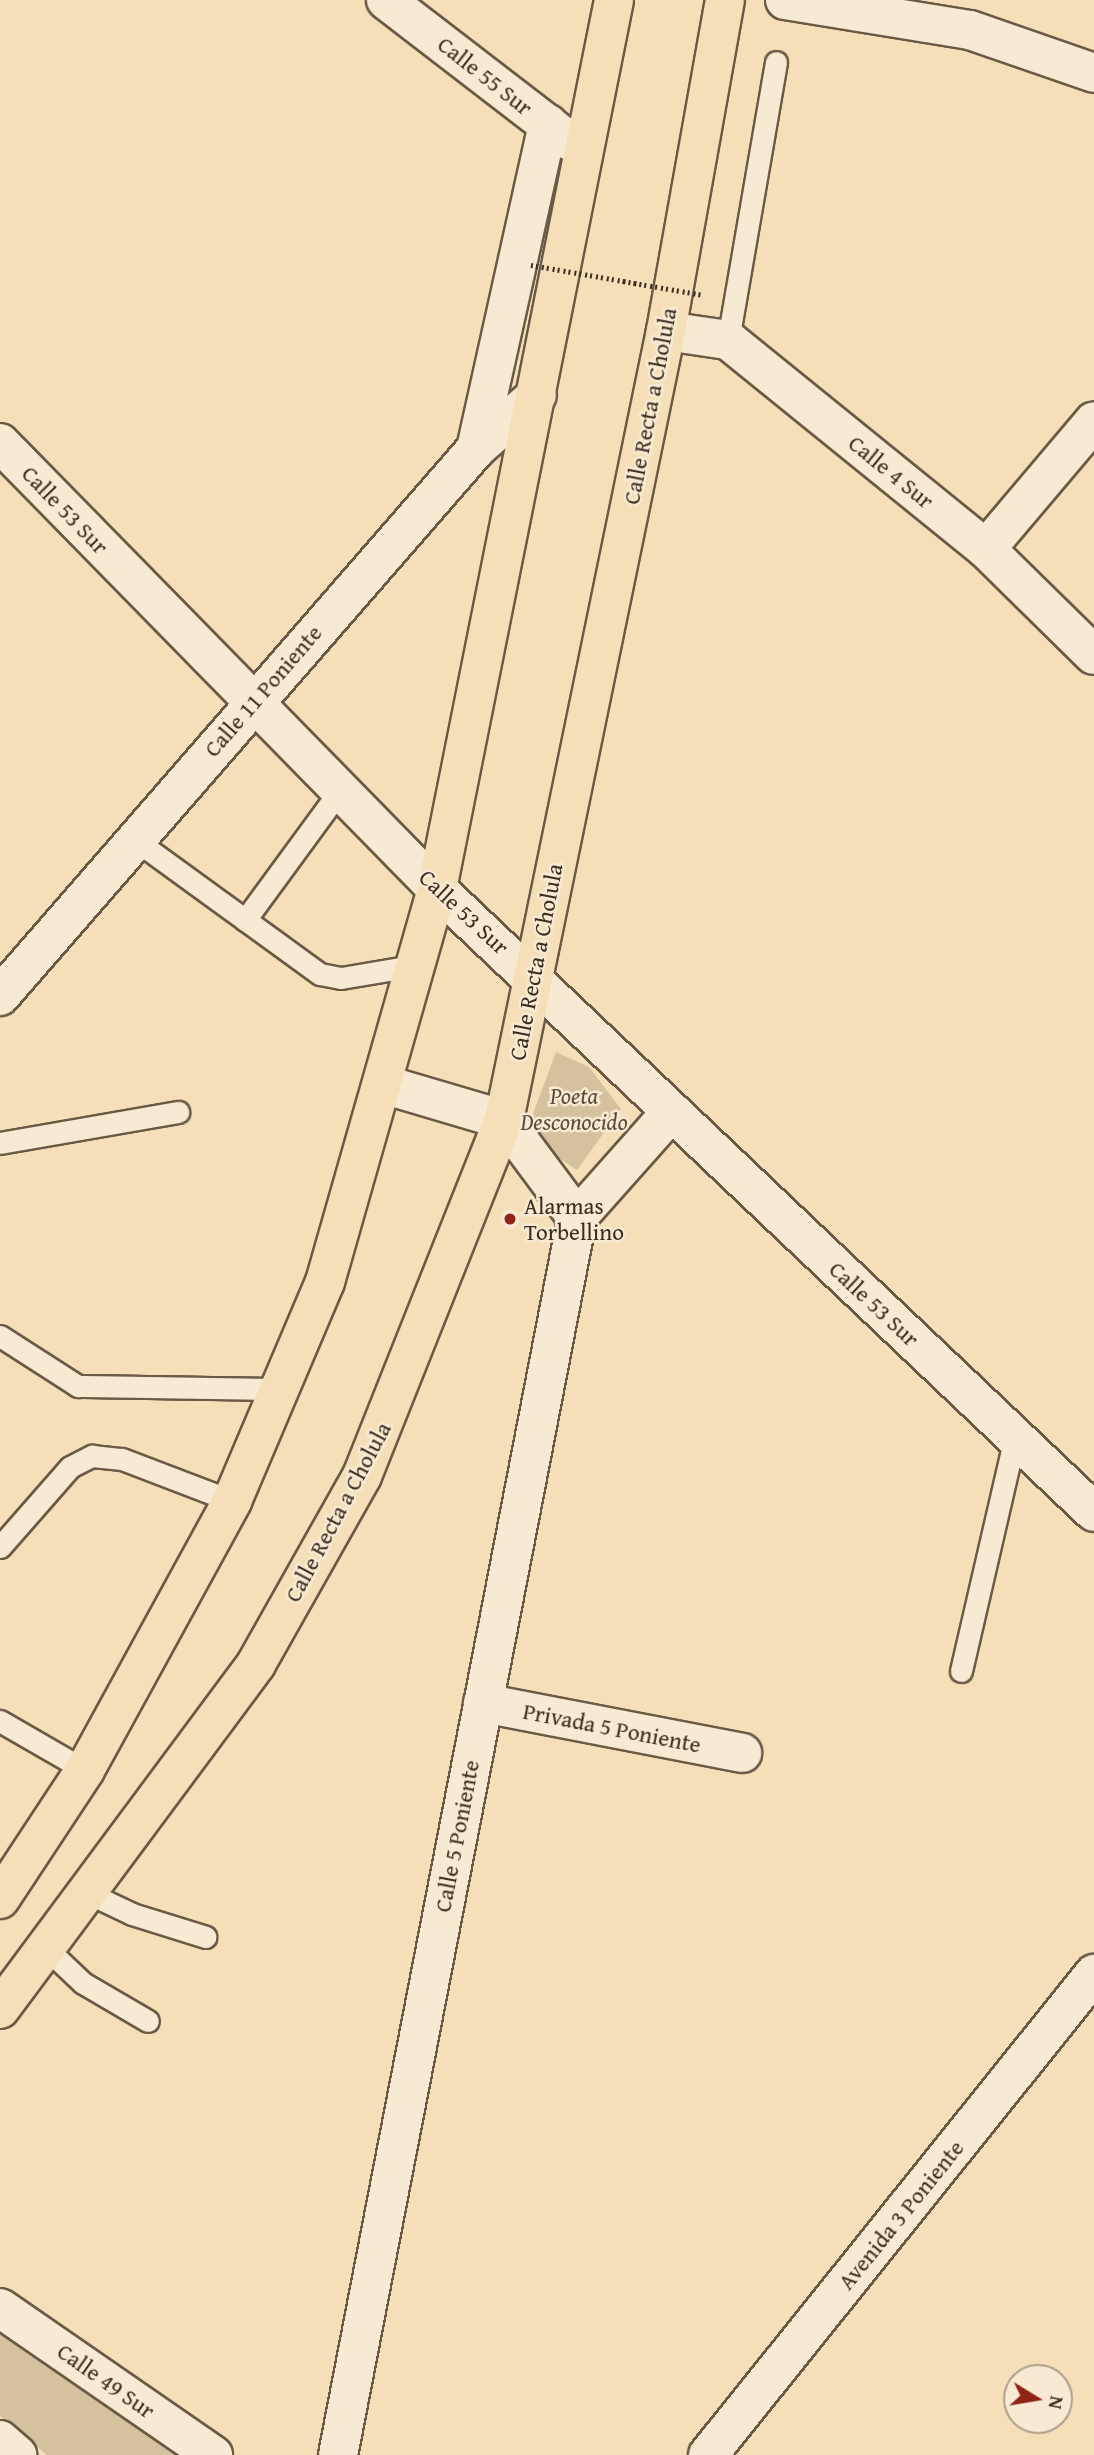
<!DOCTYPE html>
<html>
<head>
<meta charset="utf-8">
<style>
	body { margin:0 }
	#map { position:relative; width:1094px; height:2455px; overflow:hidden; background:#f5dfb9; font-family:"Gentium Book Plus",serif }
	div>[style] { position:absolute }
	.green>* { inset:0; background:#d5c19e }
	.roads { filter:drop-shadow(2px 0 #6a5a44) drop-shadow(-2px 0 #6a5a44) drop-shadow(0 2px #6a5a44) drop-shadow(0 -2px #6a5a44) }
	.service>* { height:21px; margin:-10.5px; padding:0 10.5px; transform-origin:10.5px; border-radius:10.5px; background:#f8ead2 }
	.minor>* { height:38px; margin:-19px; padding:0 19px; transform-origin:19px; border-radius:19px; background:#f8ead2 }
	.secondary>* { height:38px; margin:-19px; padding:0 19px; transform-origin:19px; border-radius:19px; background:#f8ead2 }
	.primary>* { height:38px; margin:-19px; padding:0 19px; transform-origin:19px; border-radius:19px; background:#f5dfb9 }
	.path-bridge>* { height:4.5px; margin-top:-2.25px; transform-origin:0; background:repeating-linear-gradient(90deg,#3b2d1d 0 2px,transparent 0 5.5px) }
	.dots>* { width:19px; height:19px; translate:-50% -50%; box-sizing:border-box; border:4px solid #f8ead2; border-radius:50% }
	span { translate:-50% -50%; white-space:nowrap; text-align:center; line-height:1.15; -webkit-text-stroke:5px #f8ead2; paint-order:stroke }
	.street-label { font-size:23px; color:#3b2d1d }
	.park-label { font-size:23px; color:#5a4b37; font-style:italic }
	.poi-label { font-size:23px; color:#3b2d1d }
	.left { translate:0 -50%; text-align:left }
	.north { position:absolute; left:1003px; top:2364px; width:70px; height:70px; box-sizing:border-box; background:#f8ead2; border:2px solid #ac9e8a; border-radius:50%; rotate:101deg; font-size:19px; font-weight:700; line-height:28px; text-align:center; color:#3b2d1d }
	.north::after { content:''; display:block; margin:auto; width:24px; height:32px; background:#8f2418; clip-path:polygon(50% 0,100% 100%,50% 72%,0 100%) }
</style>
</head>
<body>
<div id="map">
	<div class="green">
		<div style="clip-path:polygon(556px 1052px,589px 1067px,621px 1109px,577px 1170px,537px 1143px,531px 1119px)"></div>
		<div style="clip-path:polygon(0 2328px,183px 2455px,47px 2455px,0 2416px)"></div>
	</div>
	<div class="roads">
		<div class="service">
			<div style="left:728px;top:340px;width:282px;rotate:-80.2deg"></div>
			<div style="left:134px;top:839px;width:230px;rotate:36deg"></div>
			<div style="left:320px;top:974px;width:21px;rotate:11deg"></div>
			<div style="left:341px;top:978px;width:79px;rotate:-9.5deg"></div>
			<div style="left:245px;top:920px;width:161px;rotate:-53.8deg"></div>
			<div style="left:0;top:1143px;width:181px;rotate:-9.9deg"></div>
			<div style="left:0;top:1336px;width:93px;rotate:32.7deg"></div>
			<div style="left:78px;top:1386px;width:202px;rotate:0.9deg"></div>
			<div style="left:0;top:1547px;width:106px;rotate:-48.8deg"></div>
			<div style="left:70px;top:1467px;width:25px;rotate:-27deg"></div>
			<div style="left:92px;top:1456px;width:30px;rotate:6deg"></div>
			<div style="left:122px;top:1459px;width:118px;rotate:20.9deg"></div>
			<div style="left:961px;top:1671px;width:239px;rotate:-77deg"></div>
			<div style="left:0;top:1721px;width:98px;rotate:30deg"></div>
			<div style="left:88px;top:1893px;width:49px;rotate:25.5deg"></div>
			<div style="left:132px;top:1914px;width:77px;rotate:17.3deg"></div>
			<div style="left:46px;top:1948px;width:51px;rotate:43.4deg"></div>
			<div style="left:83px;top:1983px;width:75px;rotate:30.3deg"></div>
		</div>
		<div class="minor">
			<div style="left:386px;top:0;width:230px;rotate:37.6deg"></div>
			<div style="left:666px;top:331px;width:63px;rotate:8.3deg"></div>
			<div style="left:728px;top:340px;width:332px;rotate:39deg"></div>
			<div style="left:986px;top:549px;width:151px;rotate:44.5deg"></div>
			<div style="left:0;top:443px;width:624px;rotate:45.58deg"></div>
			<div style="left:437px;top:889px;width:905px;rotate:43.48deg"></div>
			<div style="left:476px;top:449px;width:333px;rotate:-77.5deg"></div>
			<div style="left:986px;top:549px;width:167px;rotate:-49.8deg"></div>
			<div style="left:0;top:996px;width:725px;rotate:-48.97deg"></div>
			<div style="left:476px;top:449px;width:81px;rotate:-41.5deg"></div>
			<div style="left:386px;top:1085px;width:123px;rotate:16.5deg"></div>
			<div style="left:504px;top:1120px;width:122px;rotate:53.3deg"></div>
			<div style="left:577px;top:1218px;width:142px;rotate:-48.4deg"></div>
			<div style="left:483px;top:1703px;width:264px;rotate:10.9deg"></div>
			<div style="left:0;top:2308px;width:259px;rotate:34.6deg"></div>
			<div style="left:0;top:2440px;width:23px;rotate:41deg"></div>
			<div style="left:338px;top:2455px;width:1260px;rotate:-79.06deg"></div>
			<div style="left:708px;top:2455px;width:617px;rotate:-51.25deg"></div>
		</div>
		<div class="secondary">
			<div style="left:785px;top:0;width:187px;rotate:9.2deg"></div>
			<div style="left:970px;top:30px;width:131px;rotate:19.1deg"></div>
		</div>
		<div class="primary">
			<div style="left:0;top:1899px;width:154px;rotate:-56.6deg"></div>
			<div style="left:85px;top:1770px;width:307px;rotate:-61.3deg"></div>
			<div style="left:232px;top:1501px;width:238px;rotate:-67deg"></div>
			<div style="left:325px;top:1282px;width:409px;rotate:-74.1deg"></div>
			<div style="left:437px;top:889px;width:906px;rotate:-78.74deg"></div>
			<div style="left:0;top:2009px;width:430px;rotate:-53.4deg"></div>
			<div style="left:256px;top:1664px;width:216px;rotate:-60.6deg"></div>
			<div style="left:362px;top:1476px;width:383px;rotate:-68.3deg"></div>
			<div style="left:504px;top:1120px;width:805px;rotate:-78.4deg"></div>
			<div style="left:666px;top:331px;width:336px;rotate:-79.9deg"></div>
		</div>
	</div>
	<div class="path-bridge">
		<div style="left:531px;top:265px;width:175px;rotate:9.9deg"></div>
	</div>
	<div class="dots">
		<div style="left:510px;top:1219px;background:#8f2418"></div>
	</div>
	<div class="street-label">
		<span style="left:485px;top:76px;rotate:38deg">Calle 55 Sur</span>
		<span style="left:650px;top:406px;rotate:-79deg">Calle Recta a Cholula</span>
		<span style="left:891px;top:472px;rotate:39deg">Calle 4 Sur</span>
		<span style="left:65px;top:510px;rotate:46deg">Calle 53 Sur</span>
		<span style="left:263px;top:691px;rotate:-49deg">Calle 11 Poniente</span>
		<span style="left:464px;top:912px;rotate:43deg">Calle 53 Sur</span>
		<span style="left:536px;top:962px;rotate:-79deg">Calle Recta a Cholula</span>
		<span style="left:874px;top:1304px;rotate:43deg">Calle 53 Sur</span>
		<span style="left:338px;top:1512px;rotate:-62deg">Calle Recta a Cholula</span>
		<span style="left:612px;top:1728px;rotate:11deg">Privada 5 Poniente</span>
		<span style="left:457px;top:1836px;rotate:-79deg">Calle 5 Poniente</span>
		<span style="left:901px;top:2215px;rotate:-51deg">Avenida 3 Poniente</span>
		<span style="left:106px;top:2381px;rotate:35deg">Calle 49 Sur</span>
	</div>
	<div class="park-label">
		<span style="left:574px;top:1109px">Poeta<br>Desconocido</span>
	</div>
	<div class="poi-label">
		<span class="left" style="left:524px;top:1219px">Alarmas<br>Torbellino</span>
	</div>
	<div class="north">N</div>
</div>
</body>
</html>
